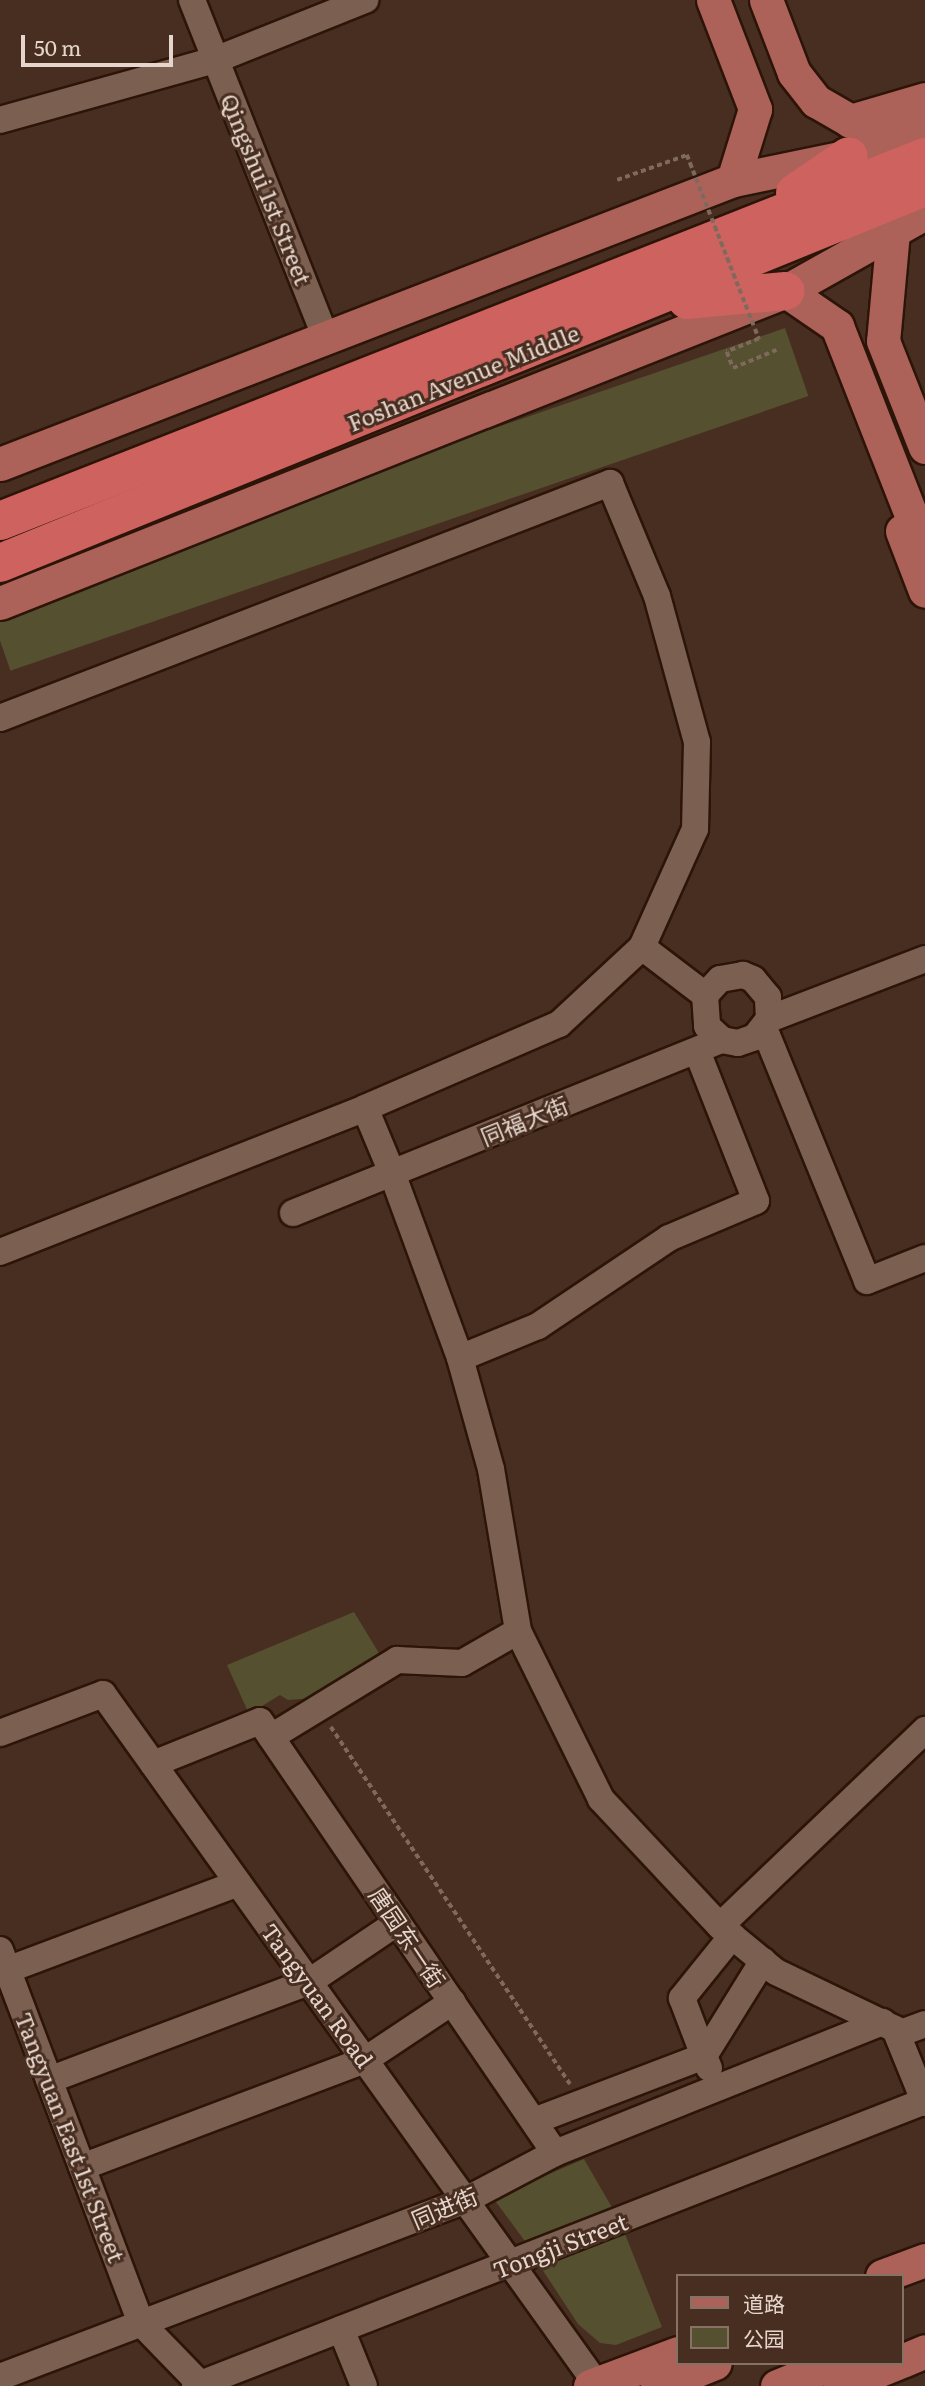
<!DOCTYPE html>
<html>
<head>
<meta charset="utf-8">
<style>
	body { margin:0 }
	#map { position:relative; width:925px; height:2386px; overflow:hidden; background:#472e20; font-family:Literata,"Noto Sans SC",serif }
	div>[style] { position:absolute }
	.green>* { inset:0; background:#55502f; transform-origin:0 0 }
	.path>* { height:3.5px; margin-top:-1.75px; transform-origin:0; background:repeating-linear-gradient(90deg,#7f695d 0 5px,transparent 0 8.5px) }
	.roads { filter:drop-shadow(2px 0 #2c1508) drop-shadow(-2px 0 #2c1508) drop-shadow(0 2px #2c1508) drop-shadow(0 -2px #2c1508) }
	.minor>* { height:26px; margin:-13px; padding:0 13px; transform-origin:13px; border-radius:13px; background:#7b5f50 }
	.major>* { height:33px; margin:-16.5px; padding:0 16.5px; transform-origin:16.5px; border-radius:16.5px; background:#ac6159 }
	.highway>* { height:38px; margin:-19px; padding:0 19px; transform-origin:19px; border-radius:19px; background:#cd625f }
	.path-bridge>* { height:3.5px; margin-top:-1.75px; transform-origin:0; background:repeating-linear-gradient(90deg,#7f695d 0 5px,transparent 0 8.5px) }
	span { translate:-50% -50%; white-space:nowrap; text-align:center; line-height:1.15; -webkit-text-stroke:6px #472e20; paint-order:stroke }
	.street-label { font-size:23px; color:#e5d5cc }
	.legend { position:absolute; left:676px; top:2274px; width:228px; height:91px; box-sizing:border-box; background:#472e20; border:2px solid #867165; margin:0; padding:9px 12px; list-style:none; font-size:21px; color:#e5d5cc }
	.legend li { display:flex; align-items:center; gap:14px; height:35px }
	.legend b { width:35px; border:2px solid #867165 }
	.scale { position:absolute; left:21px; top:35px; width:152px; height:32px; box-sizing:border-box; border:4px solid #e5d5cc; border-top:0; padding-left:9px; font-size:21px; line-height:24px; white-space:nowrap; color:#e5d5cc; -webkit-text-stroke:5px #472e20; paint-order:stroke }
</style>
</head>
<body>
<div id="map">
	<div class="green">
		<div style="left:785px;top:328px;width:72px;height:844px;rotate:71deg"></div>
		<div style="clip-path:polygon(354px 1612px,382px 1658px,313px 1698px,288px 1700px,280px 1695px,249px 1714px,227px 1665px)"></div>
		<div style="clip-path:polygon(584px 2159px,614px 2211px,527px 2244px,493px 2198px)"></div>
		<div style="clip-path:polygon(625px 2234px,662px 2327px,616px 2345px,600px 2343px,578px 2324px,540px 2266px)"></div>
	</div>
	<div class="path">
		<div style="left:617px;top:180px;width:74px;rotate:-19.7deg"></div>
		<div style="left:759px;top:339px;width:35px;rotate:158deg"></div>
		<div style="left:727px;top:352px;width:17px;rotate:69deg"></div>
		<div style="left:733px;top:368px;width:47px;rotate:-22.7deg"></div>
		<div style="left:331px;top:1727px;width:430px;rotate:56.2deg"></div>
	</div>
	<div class="roads">
		<div class="minor">
			<div style="left:192px;top:0;width:364px;rotate:68.4deg"></div>
			<div style="left:0;top:120px;width:223px;rotate:-15.6deg"></div>
			<div style="left:215px;top:60px;width:162px;rotate:-21.8deg"></div>
			<div style="left:0;top:718px;width:654px;rotate:-21.07deg"></div>
			<div style="left:610px;top:483px;width:122px;rotate:67.4deg"></div>
			<div style="left:657px;top:596px;width:151px;rotate:74.7deg"></div>
			<div style="left:697px;top:742px;width:87px;rotate:91.3deg"></div>
			<div style="left:695px;top:829px;width:129px;rotate:114.2deg"></div>
			<div style="left:642px;top:947px;width:113px;rotate:137.1deg"></div>
			<div style="left:559px;top:1024px;width:211px;rotate:156.6deg"></div>
			<div style="left:642px;top:947px;width:79px;rotate:37.3deg"></div>
			<div style="left:769px;top:1019px;width:22px;rotate:-93deg"></div>
			<div style="left:768px;top:997px;width:23px;rotate:-130deg"></div>
			<div style="left:753px;top:979px;width:11px;rotate:-158deg"></div>
			<div style="left:743px;top:975px;width:23px;rotate:170deg"></div>
			<div style="left:720px;top:979px;width:22px;rotate:133deg"></div>
			<div style="left:705px;top:995px;width:31px;rotate:86deg"></div>
			<div style="left:707px;top:1026px;width:21px;rotate:43deg"></div>
			<div style="left:722px;top:1040px;width:16px;rotate:11deg"></div>
			<div style="left:738px;top:1043px;width:18px;rotate:-19deg"></div>
			<div style="left:755px;top:1037px;width:23px;rotate:-52deg"></div>
			<div style="left:769px;top:1019px;width:167px;rotate:-21deg"></div>
			<div style="left:764px;top:1028px;width:273px;rotate:67.8deg"></div>
			<div style="left:867px;top:1281px;width:62px;rotate:-21.6deg"></div>
			<div style="left:697px;top:1051px;width:161px;rotate:68.5deg"></div>
			<div style="left:756px;top:1201px;width:95px;rotate:157deg"></div>
			<div style="left:669px;top:1238px;width:158px;rotate:146.1deg"></div>
			<div style="left:538px;top:1326px;width:84px;rotate:157.7deg"></div>
			<div style="left:460px;top:1358px;width:115px;rotate:74.4deg"></div>
			<div style="left:491px;top:1469px;width:164px;rotate:80.5deg"></div>
			<div style="left:518px;top:1631px;width:187px;rotate:63.7deg"></div>
			<div style="left:601px;top:1799px;width:174px;rotate:46.9deg"></div>
			<div style="left:720px;top:1926px;width:72px;rotate:39.4deg"></div>
			<div style="left:776px;top:1972px;width:132px;rotate:25.6deg"></div>
			<div style="left:895px;top:2029px;width:80px;rotate:67.9deg"></div>
			<div style="left:293px;top:1213px;width:107px;rotate:-22deg"></div>
			<div style="left:392px;top:1173px;width:197px;rotate:69.8deg"></div>
			<div style="left:0;top:1252px;width:392px;rotate:-21.5deg"></div>
			<div style="left:365px;top:1108px;width:70px;rotate:67.4deg"></div>
			<div style="left:392px;top:1173px;width:356px;rotate:-22deg"></div>
			<div style="left:0;top:1733px;width:110px;rotate:-20.7deg"></div>
			<div style="left:103px;top:1694px;width:851px;rotate:54.42deg"></div>
			<div style="left:271px;top:1737px;width:148px;rotate:-31.4deg"></div>
			<div style="left:397px;top:1660px;width:65px;rotate:2.6deg"></div>
			<div style="left:462px;top:1663px;width:64px;rotate:-29.7deg"></div>
			<div style="left:153px;top:1764px;width:115px;rotate:-21.9deg"></div>
			<div style="left:260px;top:1721px;width:523px;rotate:55.67deg"></div>
			<div style="left:720px;top:1926px;width:284px;rotate:-43.7deg"></div>
			<div style="left:0;top:1950px;width:399px;rotate:69.3deg"></div>
			<div style="left:141px;top:2323px;width:88px;rotate:45.9deg"></div>
			<div style="left:7px;top:1970px;width:247px;rotate:-20.6deg"></div>
			<div style="left:898px;top:2034px;width:29px;rotate:-20deg"></div>
			<div style="left:709px;top:2068px;width:13px;rotate:-113deg"></div>
			<div style="left:704px;top:2056px;width:112px;rotate:-58.2deg"></div>
			<div style="left:49px;top:2080px;width:278px;rotate:-20.7deg"></div>
			<div style="left:309px;top:1982px;width:107px;rotate:-34deg"></div>
			<div style="left:534px;top:2121px;width:182px;rotate:-20.9deg"></div>
			<div style="left:704px;top:2056px;width:62px;rotate:-110.8deg"></div>
			<div style="left:682px;top:1998px;width:80px;rotate:-51.1deg"></div>
			<div style="left:82px;top:2167px;width:303px;rotate:-20.7deg"></div>
			<div style="left:365px;top:2060px;width:105px;rotate:-33.7deg"></div>
			<div style="left:341px;top:2329px;width:61px;rotate:68deg"></div>
			<div style="left:0;top:2377px;width:498px;rotate:-20.8deg"></div>
			<div style="left:466px;top:2200px;width:101px;rotate:-27.8deg"></div>
			<div style="left:555px;top:2153px;width:353px;rotate:-21.8deg"></div>
			<div style="left:195px;top:2386px;width:784px;rotate:-21.33deg"></div>
		</div>
		<div class="major">
			<div style="left:713px;top:0;width:117px;rotate:68.9deg"></div>
			<div style="left:755px;top:109px;width:74px;rotate:107.2deg"></div>
			<div style="left:766px;top:0;width:78px;rotate:69deg"></div>
			<div style="left:794px;top:73px;width:36px;rotate:52deg"></div>
			<div style="left:816px;top:101px;width:39px;rotate:30deg"></div>
			<div style="left:850px;top:121px;width:78px;rotate:-16.3deg"></div>
			<div style="left:893px;top:232px;width:109px;rotate:95.2deg"></div>
			<div style="left:883px;top:341px;width:114px;rotate:68.4deg"></div>
			<div style="left:786px;top:291px;width:62px;rotate:34.5deg"></div>
			<div style="left:837px;top:326px;width:242px;rotate:68.6deg"></div>
			<div style="left:0;top:464px;width:786px;rotate:-21.18deg"></div>
			<div style="left:733px;top:180px;width:118px;rotate:-11.7deg"></div>
			<div style="left:849px;top:156px;width:81px;rotate:-20.9deg"></div>
			<div style="left:902px;top:531px;width:64px;rotate:69deg"></div>
			<div style="left:0;top:603px;width:846px;rotate:-21.65deg"></div>
			<div style="left:786px;top:291px;width:159px;rotate:-29.3deg"></div>
			<div style="left:882px;top:2276px;width:46px;rotate:-20.4deg"></div>
			<div style="left:902px;top:2361px;width:25px;rotate:-23deg"></div>
			<div style="left:590px;top:2386px;width:94px;rotate:-20.6deg"></div>
			<div style="left:657px;top:2386px;width:62px;rotate:-21.6deg"></div>
			<div style="left:777px;top:2386px;width:61px;rotate:-22deg"></div>
			<div style="left:840px;top:2386px;width:61px;rotate:-22deg"></div>
		</div>
		<div class="highway">
			<div style="left:795px;top:193px;width:65px;rotate:-34.4deg"></div>
			<div style="left:687px;top:300px;width:99px;rotate:-5.2deg"></div>
			<div style="left:0;top:521px;width:994px;rotate:-21.48deg"></div>
			<div style="left:0;top:563px;width:998px;rotate:-22.12deg"></div>
		</div>
	</div>
	<div class="path-bridge">
		<div style="left:687px;top:155px;width:198px;rotate:68.6deg"></div>
	</div>
	<div class="street-label">
		<span style="left:267px;top:189px;rotate:68deg">Qingshui 1st Street</span>
		<span style="left:463px;top:377px;rotate:-22deg">Foshan Avenue Middle</span>
		<span style="left:524px;top:1120px;rotate:-22deg">同福大街</span>
		<span style="left:408px;top:1937px;rotate:56deg">唐园东一街</span>
		<span style="left:318px;top:1995px;rotate:54deg">Tangyuan Road</span>
		<span style="left:71px;top:2137px;rotate:69deg">Tangyuan East 1st Street</span>
		<span style="left:444px;top:2207px;rotate:-23deg">同进街</span>
		<span style="left:560px;top:2245px;rotate:-21deg">Tongji Street</span>
	</div>
	<ul class="legend">
	<li><b style="height:9px;background:#ac6159"></b>道路</li>
	<li><b style="height:19px;background:#55502f"></b>公园</li>
	</ul>
	<div class="scale">50 m</div>
</div>
</body>
</html>
